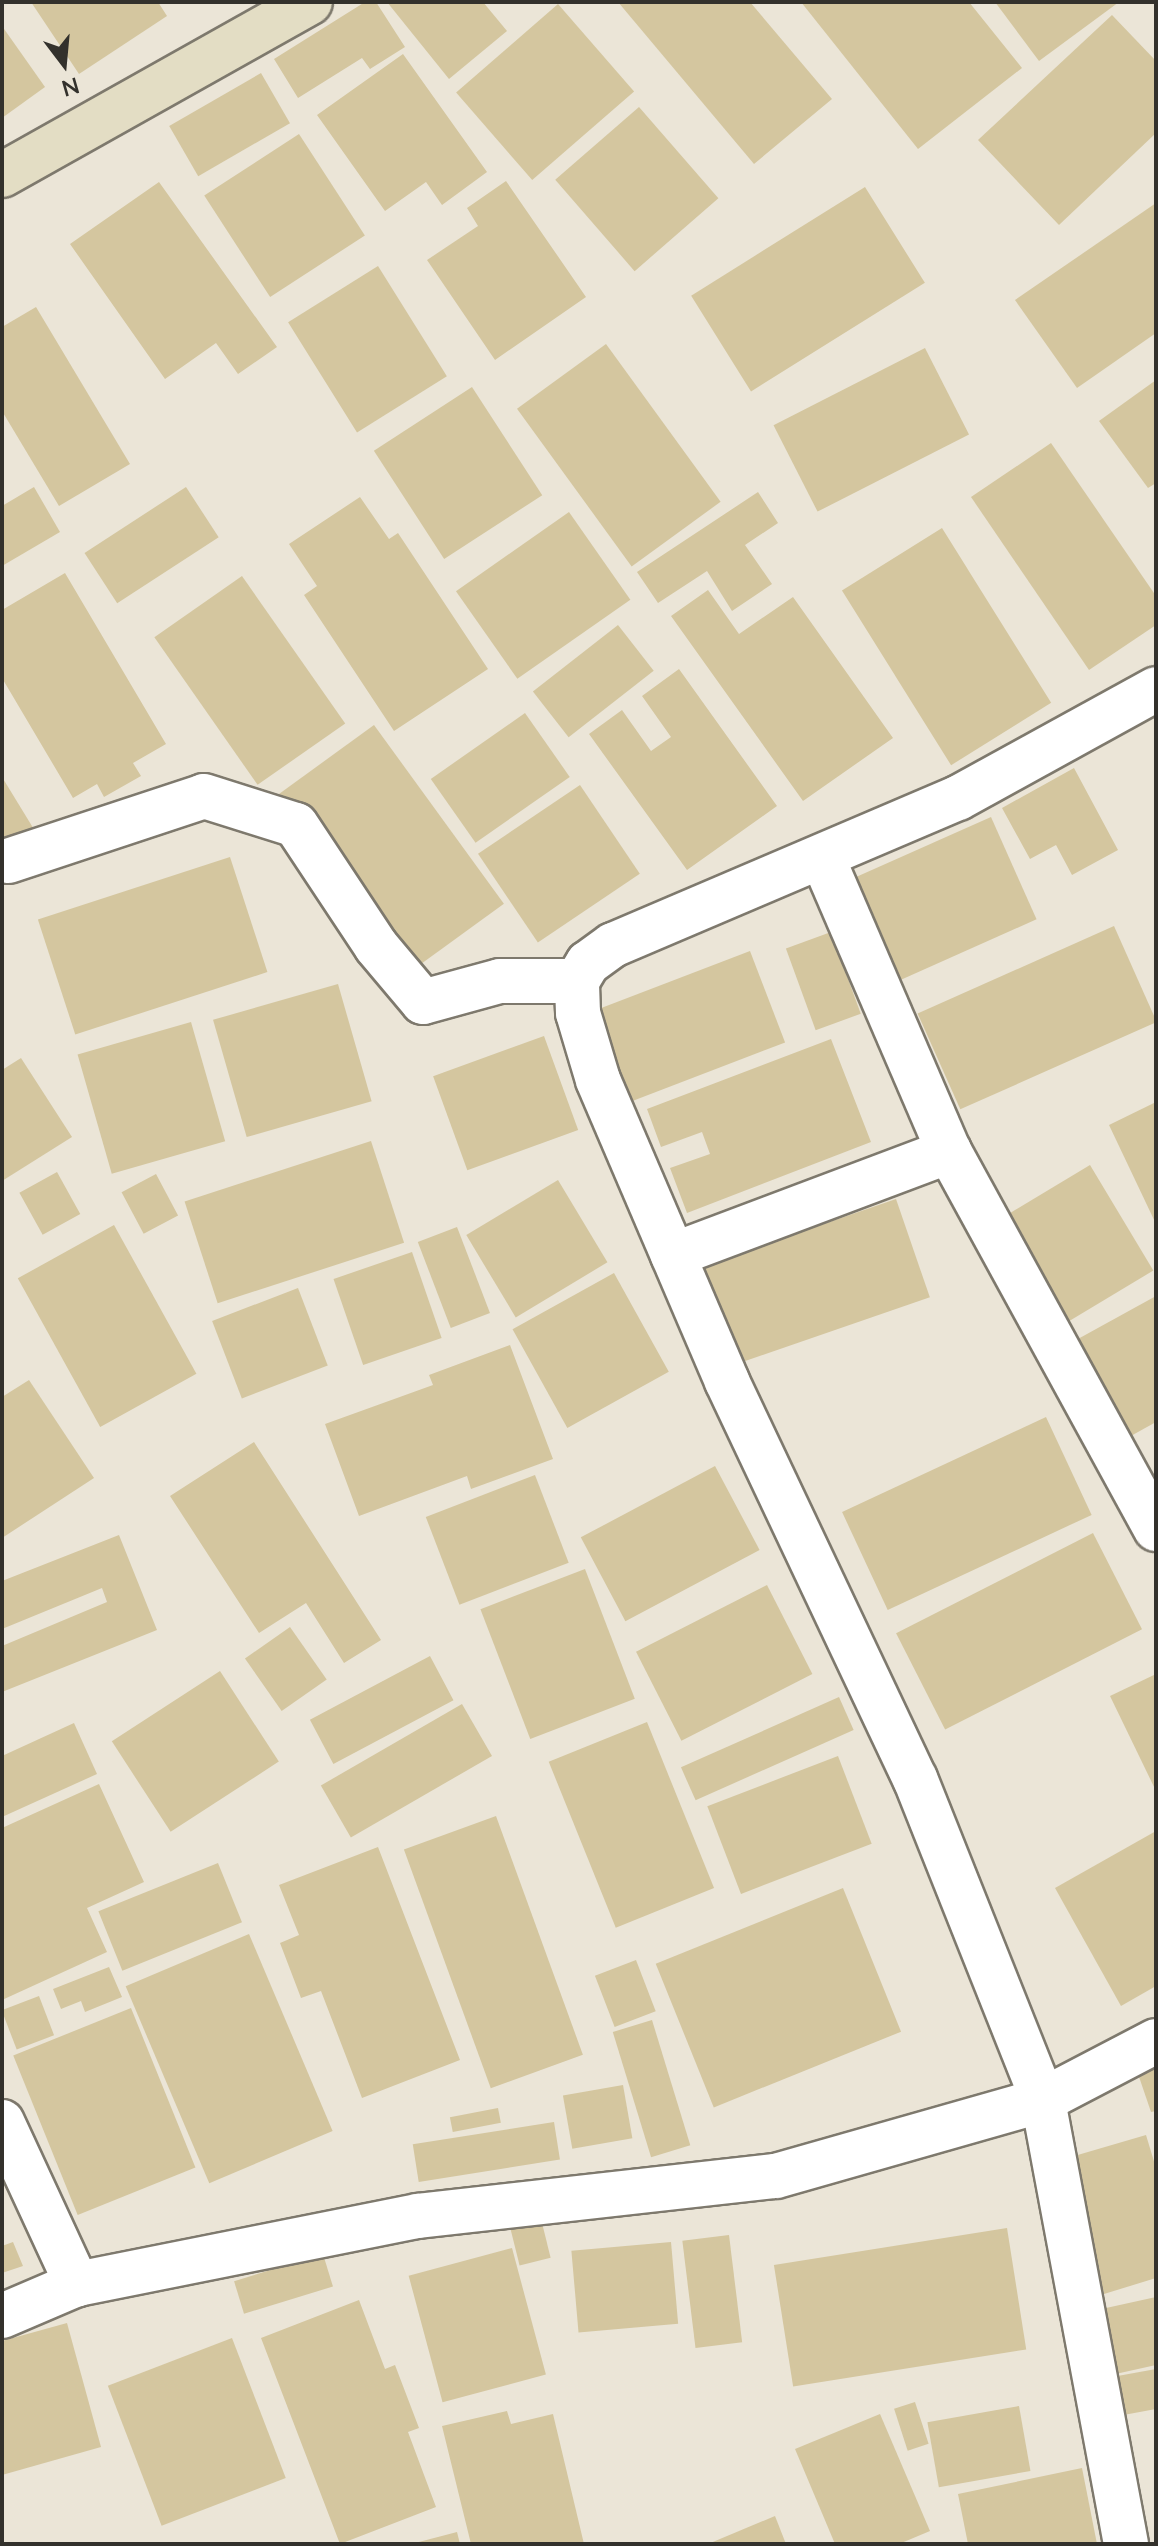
<!DOCTYPE html>
<html>
<head>
<meta charset="utf-8">
<style>
	body { margin:0 }
	#map { position:relative; width:1158px; height:2546px; overflow:hidden; background:#ebe5d7; font-family:Lato,sans-serif }
	div>[style] { position:absolute }
	.building>* { inset:0; background:#d4c69f; transform-origin:0 0 }
	.roads { filter:drop-shadow(2px 0 #7e796d) drop-shadow(-2px 0 #7e796d) drop-shadow(0 2px #7e796d) drop-shadow(0 -2px #7e796d) }
	.street>* { height:44px; margin:-22px; padding:0 22px; transform-origin:22px; border-radius:22px; background:#fff }
	.secondary>* { height:44px; margin:-22px; padding:0 22px; transform-origin:22px; border-radius:22px; background:#e3ddc4 }
	span { translate:-50% -50%; white-space:nowrap; text-align:center; line-height:1.15; -webkit-text-stroke:6px #ebe5d7; paint-order:stroke }
	.frame { position:absolute; inset:0; border:4px solid #33312c; pointer-events:none }
	.north { position:absolute; left:24px; top:24px; width:80px; height:80px; -webkit-text-stroke:6px #ebe5d7; paint-order:stroke; rotate:164deg; font-size:22px; font-weight:700; line-height:32px; text-align:center; color:#33312c }
	.north::after { content:''; display:block; margin:auto; width:28px; height:36px; background:#33312c; clip-path:polygon(50% 0,100% 100%,50% 72%,0 100%) }
</style>
</head>
<body>
<div id="map">
	<div class="building">
		<div style="clip-path:polygon(31px 2px,158px 2px,167px 16px,79px 74px)"></div>
		<div style="clip-path:polygon(365px 2px,376px 2px,405px 47px,370px 69px,362px 58px,298px 98px,274px 59px)"></div>
		<div style="clip-path:polygon(387px 2px,483px 2px,507px 31px,449px 79px)"></div>
		<div style="clip-path:polygon(618px 2px,750px 2px,832px 99px,754px 164px)"></div>
		<div style="clip-path:polygon(801px 2px,969px 2px,1022px 68px,918px 149px)"></div>
		<div style="clip-path:polygon(995px 2px,1119px 2px,1039px 61px)"></div>
		<div style="left:558px;top:4px;width:116px;height:135px;rotate:49deg"></div>
		<div style="clip-path:polygon(1112px 15px,1156px 61px,1156px 133px,1059px 225px,978px 140px)"></div>
		<div style="clip-path:polygon(2px 26px,45px 87px,2px 118px)"></div>
		<div style="clip-path:polygon(403px 54px,487px 172px,442px 205px,426px 182px,385px 211px,317px 115px)"></div>
		<div style="left:261px;top:73px;width:58px;height:106px;rotate:60deg"></div>
		<div style="left:639px;top:107px;width:121px;height:111px;rotate:49deg"></div>
		<div style="left:299px;top:134px;width:121px;height:113px;rotate:57deg"></div>
		<div style="clip-path:polygon(506px 181px,586px 297px,495px 360px,427px 260px,478px 226px,467px 208px)"></div>
		<div style="clip-path:polygon(159px 182px,277px 347px,238px 374px,216px 343px,165px 379px,70px 244px)"></div>
		<div style="left:865px;top:187px;width:113px;height:205px;rotate:58deg"></div>
		<div style="clip-path:polygon(1156px 203px,1156px 333px,1077px 388px,1015px 300px)"></div>
		<div style="left:378px;top:266px;width:130px;height:106px;rotate:58deg"></div>
		<div style="clip-path:polygon(36px 307px,130px 464px,59px 506px,2px 411px,2px 327px)"></div>
		<div style="left:606px;top:344px;width:195px;height:110px;rotate:54deg"></div>
		<div style="left:925px;top:348px;width:97px;height:170px;rotate:63deg"></div>
		<div style="clip-path:polygon(1156px 380px,1156px 483px,1148px 488px,1099px 421px)"></div>
		<div style="left:472px;top:387px;width:129px;height:117px;rotate:57deg"></div>
		<div style="clip-path:polygon(1051px 443px,1156px 596px,1156px 625px,1089px 670px,971px 497px)"></div>
		<div style="clip-path:polygon(34px 487px,60px 532px,2px 566px,2px 506px)"></div>
		<div style="left:186px;top:487px;width:60px;height:121px;rotate:57deg"></div>
		<div style="clip-path:polygon(758px 492px,778px 523px,745px 545px,772px 584px,732px 611px,707px 571px,658px 603px,637px 572px)"></div>
		<div style="clip-path:polygon(360px 497px,389px 539px,398px 533px,488px 669px,394px 731px,304px 595px,317px 586px,289px 544px)"></div>
		<div style="left:569px;top:512px;width:107px;height:138px;rotate:55deg"></div>
		<div style="left:942px;top:528px;width:206px;height:118px;rotate:58deg"></div>
		<div style="clip-path:polygon(65px 573px,166px 744px,133px 763px,141px 776px,104px 797px,97px 784px,73px 798px,2px 678px,2px 610px)"></div>
		<div style="left:242px;top:576px;width:180px;height:107px;rotate:55deg"></div>
		<div style="clip-path:polygon(708px 590px,739px 634px,793px 597px,893px 738px,803px 801px,671px 616px)"></div>
		<div style="left:618px;top:625px;width:58px;height:108px;rotate:52deg"></div>
		<div style="clip-path:polygon(679px 669px,777px 806px,687px 870px,589px 734px,622px 710px,651px 751px,671px 737px,642px 696px)"></div>
		<div style="left:525px;top:713px;width:78px;height:115px;rotate:55deg"></div>
		<div style="left:374px;top:725px;width:221px;height:117px;rotate:54deg"></div>
		<div style="clip-path:polygon(1074px 768px,1118px 850px,1072px 875px,1056px 845px,1030px 859px,1002px 808px)"></div>
		<div style="clip-path:polygon(2px 777px,35px 831px,2px 851px)"></div>
		<div style="left:580px;top:785px;width:107px;height:123px;rotate:56deg"></div>
		<div style="left:991px;top:817px;width:112px;height:160px;rotate:66deg"></div>
		<div style="left:230px;top:857px;width:121px;height:202px;rotate:72deg"></div>
		<div style="left:1114px;top:926px;width:105px;height:215px;rotate:66deg"></div>
		<div style="left:831px;top:932px;width:87px;height:48px;rotate:70deg"></div>
		<div style="left:750px;top:951px;width:98px;height:174px;rotate:69deg"></div>
		<div style="left:338px;top:984px;width:122px;height:130px;rotate:74deg"></div>
		<div style="left:191px;top:1022px;width:124px;height:118px;rotate:74deg"></div>
		<div style="left:544px;top:1036px;width:100px;height:118px;rotate:70deg"></div>
		<div style="clip-path:polygon(831px 1039px,871px 1142px,687px 1213px,670px 1168px,710px 1154px,702px 1132px,661px 1147px,647px 1109px)"></div>
		<div style="clip-path:polygon(21px 1058px,72px 1137px,2px 1181px,2px 1070px)"></div>
		<div style="clip-path:polygon(1156px 1102px,1156px 1224px,1109px 1125px)"></div>
		<div style="left:371px;top:1141px;width:107px;height:196px;rotate:72deg"></div>
		<div style="left:1090px;top:1165px;width:123px;height:99px;rotate:59deg"></div>
		<div style="left:57px;top:1172px;width:48px;height:43px;rotate:61deg"></div>
		<div style="left:156px;top:1174px;width:47px;height:39px;rotate:62deg"></div>
		<div style="left:558px;top:1180px;width:96px;height:107px;rotate:59deg"></div>
		<div style="left:896px;top:1199px;width:104px;height:213px;rotate:71deg"></div>
		<div style="left:114px;top:1225px;width:170px;height:110px;rotate:61deg"></div>
		<div style="left:457px;top:1227px;width:92px;height:42px;rotate:69deg"></div>
		<div style="left:412px;top:1252px;width:91px;height:83px;rotate:71deg"></div>
		<div style="left:614px;top:1273px;width:113px;height:116px;rotate:61deg"></div>
		<div style="left:298px;top:1288px;width:83px;height:92px;rotate:69deg"></div>
		<div style="clip-path:polygon(1156px 1296px,1156px 1422px,1120px 1442px,1067px 1345px)"></div>
		<div style="clip-path:polygon(510px 1345px,553px 1459px,471px 1489px,467px 1476px,359px 1516px,325px 1424px,433px 1385px,429px 1375px)"></div>
		<div style="clip-path:polygon(29px 1380px,94px 1478px,2px 1538px,2px 1397px)"></div>
		<div style="left:1046px;top:1417px;width:108px;height:225px;rotate:65deg"></div>
		<div style="clip-path:polygon(254px 1442px,381px 1640px,344px 1663px,306px 1603px,259px 1633px,170px 1496px)"></div>
		<div style="left:715px;top:1466px;width:95px;height:152px;rotate:62deg"></div>
		<div style="left:535px;top:1475px;width:94px;height:117px;rotate:69deg"></div>
		<div style="left:1093px;top:1533px;width:108px;height:221px;rotate:63deg"></div>
		<div style="clip-path:polygon(119px 1535px,157px 1630px,2px 1692px,2px 1646px,107px 1602px,102px 1588px,2px 1629px,2px 1581px)"></div>
		<div style="left:585px;top:1569px;width:139px;height:112px;rotate:69deg"></div>
		<div style="left:767px;top:1585px;width:100px;height:147px;rotate:63deg"></div>
		<div style="left:290px;top:1627px;width:64px;height:55px;rotate:55deg"></div>
		<div style="left:430px;top:1656px;width:50px;height:136px;rotate:62deg"></div>
		<div style="left:220px;top:1671px;width:108px;height:129px;rotate:57deg"></div>
		<div style="clip-path:polygon(1156px 1674px,1156px 1791px,1110px 1696px)"></div>
		<div style="left:839px;top:1697px;width:36px;height:173px;rotate:66deg"></div>
		<div style="left:462px;top:1704px;width:60px;height:163px;rotate:60deg"></div>
		<div style="left:647px;top:1722px;width:179px;height:106px;rotate:68deg"></div>
		<div style="clip-path:polygon(74px 1723px,97px 1774px,2px 1817px,2px 1756px)"></div>
		<div style="left:838px;top:1756px;width:94px;height:140px;rotate:69deg"></div>
		<div style="clip-path:polygon(99px 1784px,144px 1882px,87px 1908px,107px 1952px,2px 2000px,2px 1828px)"></div>
		<div style="left:496px;top:1816px;width:254px;height:98px;rotate:70deg"></div>
		<div style="clip-path:polygon(1156px 1831px,1156px 1986px,1121px 2006px,1055px 1888px)"></div>
		<div style="clip-path:polygon(378px 1847px,460px 2060px,362px 2098px,321px 1991px,301px 1998px,280px 1943px,299px 1935px,279px 1885px)"></div>
		<div style="left:218px;top:1863px;width:64px;height:129px;rotate:68deg"></div>
		<div style="left:843px;top:1888px;width:155px;height:202px;rotate:68deg"></div>
		<div style="left:249px;top:1934px;width:214px;height:134px;rotate:67deg"></div>
		<div style="left:636px;top:1960px;width:55px;height:44px;rotate:69deg"></div>
		<div style="clip-path:polygon(109px 1967px,122px 1997px,85px 2012px,81px 2001px,61px 2009px,53px 1989px)"></div>
		<div style="left:39px;top:1996px;width:42px;height:40px;rotate:69deg"></div>
		<div style="left:131px;top:2008px;width:172px;height:127px;rotate:68deg"></div>
		<div style="left:652px;top:2020px;width:131px;height:41px;rotate:73deg"></div>
		<div style="clip-path:polygon(1156px 2059px,1156px 2111px,1151px 2112px,1135px 2065px)"></div>
		<div style="left:623px;top:2085px;width:54px;height:61px;rotate:80deg"></div>
		<div style="left:498px;top:2108px;width:15px;height:49px;rotate:79deg"></div>
		<div style="left:554px;top:2122px;width:38px;height:143px;rotate:81deg"></div>
		<div style="clip-path:polygon(1146px 2135px,1156px 2168px,1156px 2278px,1104px 2294px,1064px 2159px)"></div>
		<div style="left:540px;top:2215px;width:44px;height:32px;rotate:76deg"></div>
		<div style="left:1007px;top:2228px;width:123px;height:236px;rotate:81deg"></div>
		<div style="left:729px;top:2235px;width:108px;height:47px;rotate:83deg"></div>
		<div style="clip-path:polygon(13px 2242px,23px 2266px,2px 2273px,2px 2246px)"></div>
		<div style="left:671px;top:2242px;width:82px;height:100px;rotate:85deg"></div>
		<div style="left:512px;top:2248px;width:131px;height:107px;rotate:75deg"></div>
		<div style="left:323px;top:2254px;width:34px;height:93px;rotate:73deg"></div>
		<div style="clip-path:polygon(1156px 2297px,1156px 2365px,1111px 2375px,1097px 2310px)"></div>
		<div style="clip-path:polygon(359px 2300px,385px 2369px,395px 2365px,419px 2428px,408px 2432px,436px 2507px,340px 2544px,261px 2338px)"></div>
		<div style="clip-path:polygon(67px 2323px,101px 2447px,2px 2475px,2px 2341px)"></div>
		<div style="left:232px;top:2338px;width:150px;height:133px;rotate:69deg"></div>
		<div style="clip-path:polygon(1156px 2369px,1156px 2409px,1118px 2416px,1112px 2377px)"></div>
		<div style="left:915px;top:2402px;width:44px;height:22px;rotate:72deg"></div>
		<div style="left:1019px;top:2406px;width:66px;height:93px;rotate:80deg"></div>
		<div style="clip-path:polygon(507px 2411px,511px 2424px,553px 2414px,584px 2544px,471px 2544px,442px 2426px)"></div>
		<div style="clip-path:polygon(880px 2414px,930px 2531px,899px 2544px,835px 2544px,795px 2449px)"></div>
		<div style="clip-path:polygon(1082px 2468px,1097px 2544px,968px 2544px,958px 2494px)"></div>
		<div style="clip-path:polygon(775px 2516px,786px 2544px,708px 2544px)"></div>
		<div style="clip-path:polygon(457px 2532px,460px 2544px,415px 2544px,415px 2543px)"></div>
	</div>
	<div class="roads">
		<div class="street">
			<div style="left:823px;top:859px;width:318px;rotate:66.7deg"></div>
			<div style="left:949px;top:1151px;width:431px;rotate:61.3deg"></div>
			<div style="left:8px;top:861px;width:206px;rotate:-18.3deg"></div>
			<div style="left:204px;top:796px;width:96px;rotate:17.5deg"></div>
			<div style="left:296px;top:825px;width:145px;rotate:56.5deg"></div>
			<div style="left:376px;top:946px;width:73px;rotate:50deg"></div>
			<div style="left:423px;top:1002px;width:80px;rotate:-15.3deg"></div>
			<div style="left:500px;top:981px;width:77px"></div>
			<div style="left:673px;top:1255px;width:295px;rotate:-20.6deg"></div>
			<div style="left:2px;top:2122px;width:179px;rotate:65.2deg"></div>
			<div style="left:2px;top:2316px;width:82px;rotate:-23.1deg"></div>
			<div style="left:77px;top:2284px;width:348px;rotate:-11.3deg"></div>
			<div style="left:418px;top:2216px;width:360px;rotate:-6.4deg"></div>
			<div style="left:776px;top:2176px;width:278px;rotate:-15.9deg"></div>
			<div style="left:1043px;top:2100px;width:127px;rotate:-27.6deg"></div>
			<div style="left:1126px;top:2544px;width:452px;rotate:-100.6deg"></div>
			<div style="left:1043px;top:2100px;width:346px;rotate:-111.7deg"></div>
			<div style="left:915px;top:1779px;width:440px;rotate:-115.3deg"></div>
			<div style="left:727px;top:1381px;width:327px;rotate:-113.2deg"></div>
			<div style="left:598px;top:1080px;width:70px;rotate:-106.6deg"></div>
			<div style="left:578px;top:1013px;width:32px;rotate:-92deg"></div>
			<div style="left:577px;top:981px;width:21px;rotate:-59deg"></div>
			<div style="left:588px;top:963px;width:31px;rotate:-36deg"></div>
			<div style="left:613px;top:945px;width:375px;rotate:-23.1deg"></div>
			<div style="left:958px;top:798px;width:226px;rotate:-28.8deg"></div>
		</div>
		<div class="secondary">
			<div style="left:2px;top:175px;width:353px;rotate:-29.3deg"></div>
		</div>
	</div>
	<div class="frame"></div>
	<div class="north">N</div>
</div>
</body>
</html>
